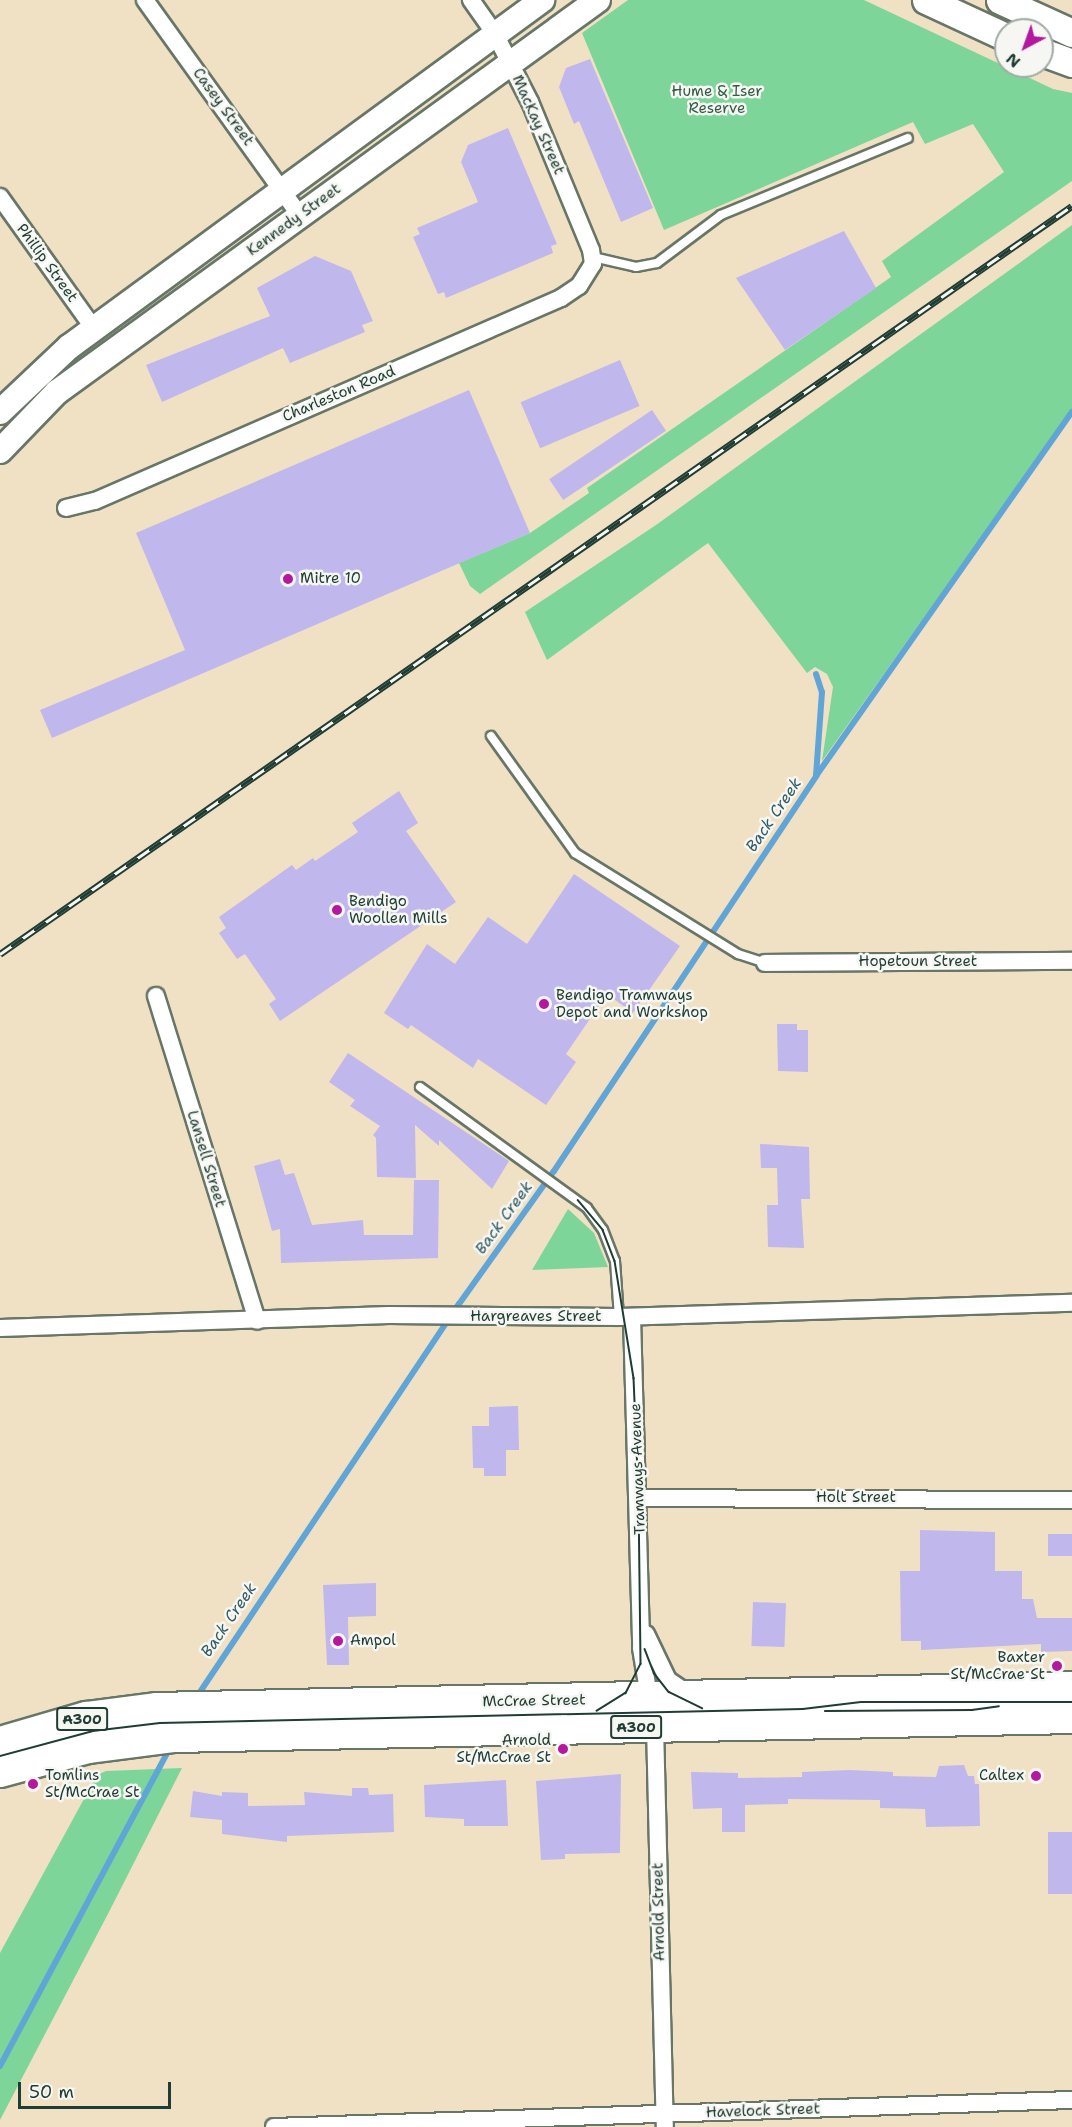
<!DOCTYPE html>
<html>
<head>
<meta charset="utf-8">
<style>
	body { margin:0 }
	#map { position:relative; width:1072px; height:2127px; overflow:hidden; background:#f0e1c5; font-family:"Shantell Sans",sans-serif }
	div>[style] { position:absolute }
	.green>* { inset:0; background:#7ed59a }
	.stream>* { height:6px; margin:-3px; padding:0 3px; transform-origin:3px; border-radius:3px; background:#61a5d6 }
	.building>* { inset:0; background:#c0b7ed; transform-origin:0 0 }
	.roads { filter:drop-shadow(2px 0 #687667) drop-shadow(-2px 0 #687667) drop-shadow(0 2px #687667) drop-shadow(0 -2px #687667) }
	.lane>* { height:8px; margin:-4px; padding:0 4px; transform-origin:4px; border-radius:4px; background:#fff }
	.street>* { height:16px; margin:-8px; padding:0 8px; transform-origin:8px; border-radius:8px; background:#fff }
	.secondary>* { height:24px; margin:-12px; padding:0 12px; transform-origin:12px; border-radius:12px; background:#fff }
	.primary>* { height:27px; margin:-13.5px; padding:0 13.5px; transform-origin:13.5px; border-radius:13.5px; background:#fff }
	.highway>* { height:32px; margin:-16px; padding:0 16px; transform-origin:16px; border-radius:16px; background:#fff }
	.tram>* { height:1.5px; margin:-0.75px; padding:0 0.75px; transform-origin:0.75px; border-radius:0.75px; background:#1f3d34 }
	.rail>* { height:7px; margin-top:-3.5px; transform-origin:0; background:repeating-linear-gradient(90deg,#f6f6f2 0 14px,#1f3d34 0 28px); box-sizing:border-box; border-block:2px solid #1f3d34 }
	.dots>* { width:16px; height:16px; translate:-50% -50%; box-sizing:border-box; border:3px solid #f6f6f2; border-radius:50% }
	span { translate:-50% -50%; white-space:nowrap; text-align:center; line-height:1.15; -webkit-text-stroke:5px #f6f6f2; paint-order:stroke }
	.shield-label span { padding:2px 4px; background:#f6f6f2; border:2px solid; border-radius:4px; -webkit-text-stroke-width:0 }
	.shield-label { font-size:14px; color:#1f3d34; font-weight:700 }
	.park-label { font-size:15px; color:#325b48 }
	.street-label { font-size:15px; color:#1f3d34 }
	.poi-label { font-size:15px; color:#1f3d34 }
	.left { translate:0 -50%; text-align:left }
	.right { translate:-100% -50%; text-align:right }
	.water-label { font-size:16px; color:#335c65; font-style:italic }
	.north { position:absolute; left:994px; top:18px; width:60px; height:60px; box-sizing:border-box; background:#f6f6f2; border:2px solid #a0aca6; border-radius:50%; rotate:221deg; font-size:16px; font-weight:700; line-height:24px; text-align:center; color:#1f3d34 }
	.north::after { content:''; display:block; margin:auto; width:21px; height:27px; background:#b5179e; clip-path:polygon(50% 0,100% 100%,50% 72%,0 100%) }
	.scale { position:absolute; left:18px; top:2082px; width:153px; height:27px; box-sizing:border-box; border:3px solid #1f3d34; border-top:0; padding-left:8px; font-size:18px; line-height:21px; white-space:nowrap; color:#1f3d34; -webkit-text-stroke:4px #f6f6f2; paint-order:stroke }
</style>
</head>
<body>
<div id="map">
	<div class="green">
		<div style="clip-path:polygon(628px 0,864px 0,1053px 89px,1072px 93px,1072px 181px,480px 594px,470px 586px,459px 563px,530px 533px,589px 493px,587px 488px,891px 277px,882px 261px,1004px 172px,973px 124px,925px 144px,913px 122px,664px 230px,582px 33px)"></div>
		<div style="clip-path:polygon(1072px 225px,1072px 409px,822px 761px,833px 687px,827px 674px,815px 667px,807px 673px,708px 543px,547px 660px,525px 612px,656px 525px)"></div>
		<div style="clip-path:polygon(568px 1209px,594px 1233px,608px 1267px,532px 1270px)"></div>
		<div style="clip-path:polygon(182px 1768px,110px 1910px,0 2120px,0 1953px,97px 1775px,106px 1771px)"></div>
	</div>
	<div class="stream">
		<div style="left:816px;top:674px;width:19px;rotate:72deg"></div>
		<div style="left:822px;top:692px;width:84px;rotate:94.1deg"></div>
		<div style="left:196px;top:1698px;width:474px;rotate:-56.3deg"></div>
		<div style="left:459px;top:1304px;width:163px;rotate:-54.5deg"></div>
		<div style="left:554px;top:1171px;width:474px;rotate:-56.4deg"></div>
		<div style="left:816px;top:776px;width:445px;rotate:-54.9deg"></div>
		<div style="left:0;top:2066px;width:361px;rotate:-61.9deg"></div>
	</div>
	<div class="building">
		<div style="clip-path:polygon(590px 59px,653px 208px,621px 222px,579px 121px,574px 124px,559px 87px,566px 68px)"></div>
		<div style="clip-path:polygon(508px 128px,557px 244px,551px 246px,553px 253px,446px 298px,444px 292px,438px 294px,413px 237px,420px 234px,417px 228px,478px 202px,461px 162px,468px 145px)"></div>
		<div style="clip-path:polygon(844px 231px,876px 288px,785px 350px,736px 278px)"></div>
		<div style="clip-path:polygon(315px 256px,351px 271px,373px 321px,362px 325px,365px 332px,290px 363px,283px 348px,162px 402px,146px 365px,270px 316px,257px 288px)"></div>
		<div style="left:620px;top:360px;width:50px;height:108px;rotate:67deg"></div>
		<div style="clip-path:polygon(469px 390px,530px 533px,52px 738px,40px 710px,185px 650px,136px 533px)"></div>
		<div style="left:652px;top:410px;width:25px;height:124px;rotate:56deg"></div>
		<div style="clip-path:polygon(399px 791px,418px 823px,406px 831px,456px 902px,280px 1021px,269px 1004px,276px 999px,245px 954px,237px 959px,219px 933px,226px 928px,219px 917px,292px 865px,296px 870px,313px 858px,315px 861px,358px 832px,352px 823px)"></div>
		<div style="clip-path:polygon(574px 874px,680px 946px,633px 1013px,607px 994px,566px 1054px,576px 1062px,546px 1105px,478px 1059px,473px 1068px,411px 1025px,408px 1029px,384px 1013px,427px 944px,455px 964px,488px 917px,527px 944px)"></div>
		<div style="clip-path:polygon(777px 1024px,797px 1024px,797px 1030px,808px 1030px,808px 1072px,778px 1071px)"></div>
		<div style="clip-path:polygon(348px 1053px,509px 1161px,492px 1189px,439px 1140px,439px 1146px,415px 1125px,416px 1178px,377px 1177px,376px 1138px,373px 1135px,380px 1126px,350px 1106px,355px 1100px,329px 1082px)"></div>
		<div style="clip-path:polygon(760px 1144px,809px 1147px,810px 1199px,801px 1199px,804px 1248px,768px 1247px,767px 1205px,778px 1205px,777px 1168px,761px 1168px)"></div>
		<div style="clip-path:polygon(280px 1159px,285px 1175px,294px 1173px,312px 1225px,363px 1220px,364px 1235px,413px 1235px,414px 1180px,439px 1180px,438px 1258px,281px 1263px,280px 1229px,272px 1231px,254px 1166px)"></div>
		<div style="clip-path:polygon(518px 1406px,519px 1450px,506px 1450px,506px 1476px,484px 1476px,484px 1468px,473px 1468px,472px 1426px,489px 1426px,489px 1407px)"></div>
		<div style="clip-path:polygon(920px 1530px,995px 1532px,995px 1571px,1022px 1571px,1022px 1599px,1033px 1599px,1037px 1618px,1072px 1618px,1072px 1651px,1041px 1652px,1041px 1644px,921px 1650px,921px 1641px,901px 1641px,900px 1571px,920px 1571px)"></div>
		<div style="left:1048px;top:1534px;width:24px;height:22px"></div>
		<div style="clip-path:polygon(376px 1583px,376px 1616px,348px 1617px,349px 1665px,327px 1665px,323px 1585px)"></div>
		<div style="left:753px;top:1602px;width:33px;height:44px;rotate:2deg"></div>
		<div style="clip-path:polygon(964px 1765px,968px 1776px,974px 1776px,975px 1784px,979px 1784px,980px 1826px,926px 1827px,925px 1809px,880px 1808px,880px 1800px,788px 1799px,788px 1804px,745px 1805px,745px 1832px,722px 1832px,722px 1808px,693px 1809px,691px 1772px,738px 1773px,738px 1778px,802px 1777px,802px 1772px,850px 1770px,893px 1772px,893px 1776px,936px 1777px,939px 1766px)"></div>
		<div style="clip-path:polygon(621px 1774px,620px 1853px,565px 1854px,565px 1859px,541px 1860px,536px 1781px)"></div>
		<div style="clip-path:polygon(506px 1780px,508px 1826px,464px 1826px,464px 1819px,425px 1817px,424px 1785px)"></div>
		<div style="clip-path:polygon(352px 1788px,368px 1788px,369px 1795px,393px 1794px,394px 1832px,287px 1836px,287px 1842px,222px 1834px,222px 1820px,190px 1817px,193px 1791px,222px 1796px,222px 1792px,248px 1793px,248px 1806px,305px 1805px,304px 1792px,352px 1796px)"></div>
		<div style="left:1072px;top:1832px;width:62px;height:24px;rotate:90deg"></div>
	</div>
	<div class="roads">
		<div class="lane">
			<div style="left:593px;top:257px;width:44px;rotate:13.1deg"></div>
			<div style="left:636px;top:267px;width:21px;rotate:-11deg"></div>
			<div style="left:657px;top:263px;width:80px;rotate:-36.9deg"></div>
			<div style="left:721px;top:215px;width:202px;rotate:-22.4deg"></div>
			<div style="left:491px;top:736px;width:144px;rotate:54.3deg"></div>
			<div style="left:575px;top:853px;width:192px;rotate:31.8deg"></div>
			<div style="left:738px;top:954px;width:28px;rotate:18deg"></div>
			<div style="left:420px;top:1087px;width:206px;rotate:35.9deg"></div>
			<div style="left:587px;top:1208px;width:27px;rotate:54deg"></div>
			<div style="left:603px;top:1230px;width:33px;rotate:69deg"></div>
			<div style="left:615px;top:1261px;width:56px;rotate:85.9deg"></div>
		</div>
		<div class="street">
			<div style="left:145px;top:0;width:266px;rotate:54.3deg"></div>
			<div style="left:0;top:197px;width:162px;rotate:54.5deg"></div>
			<div style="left:66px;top:508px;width:30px;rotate:-14deg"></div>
			<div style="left:95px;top:501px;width:508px;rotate:-23.54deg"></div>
			<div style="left:561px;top:298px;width:22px;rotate:-34deg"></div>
			<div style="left:579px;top:286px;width:26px;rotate:-58deg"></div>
			<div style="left:593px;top:264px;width:14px;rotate:-98deg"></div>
			<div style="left:591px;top:250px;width:160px;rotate:-112.4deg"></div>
			<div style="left:530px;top:102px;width:76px;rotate:-117.2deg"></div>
			<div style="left:495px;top:34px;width:42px;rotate:-125.2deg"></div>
			<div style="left:765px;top:963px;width:307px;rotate:-0.4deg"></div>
			<div style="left:156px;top:996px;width:340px;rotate:72.7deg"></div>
			<div style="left:632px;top:1317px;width:331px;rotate:88.4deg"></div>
			<div style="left:641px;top:1648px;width:50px;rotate:80.7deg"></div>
			<div style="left:0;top:1328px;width:389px;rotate:-1.9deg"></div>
			<div style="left:389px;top:1315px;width:230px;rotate:0.5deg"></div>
			<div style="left:619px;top:1317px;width:453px;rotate:-1.8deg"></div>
			<div style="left:639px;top:1498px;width:433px;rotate:0.3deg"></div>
			<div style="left:646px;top:1634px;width:51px;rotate:64.4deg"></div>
			<div style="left:668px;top:1680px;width:25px;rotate:34deg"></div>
			<div style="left:655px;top:1726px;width:401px;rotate:88.6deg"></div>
			<div style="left:274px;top:2127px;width:798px;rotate:-1.94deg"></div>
		</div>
		<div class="secondary">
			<div style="left:0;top:412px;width:95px;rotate:-43.3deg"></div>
			<div style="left:69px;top:347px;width:587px;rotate:-36.26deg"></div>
			<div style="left:0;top:451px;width:82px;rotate:-46deg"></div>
			<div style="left:57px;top:392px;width:668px;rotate:-35.93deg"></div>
		</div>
		<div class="primary">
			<div style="left:926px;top:0;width:88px;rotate:24.8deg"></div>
			<div style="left:1000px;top:0;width:79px;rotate:24.6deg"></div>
			<div style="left:1042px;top:52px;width:32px;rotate:20deg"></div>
		</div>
		<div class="highway">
			<div style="left:0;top:1743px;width:90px;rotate:-16.2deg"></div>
			<div style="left:86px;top:1718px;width:72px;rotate:-7.2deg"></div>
			<div style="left:157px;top:1709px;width:915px;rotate:-1.31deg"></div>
			<div style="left:0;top:1771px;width:91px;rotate:-15.3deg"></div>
			<div style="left:88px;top:1747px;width:87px;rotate:-7.3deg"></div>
			<div style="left:174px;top:1736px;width:898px;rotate:-1.21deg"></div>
		</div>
	</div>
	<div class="tram">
		<div style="left:578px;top:1200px;width:39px;rotate:50deg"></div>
		<div style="left:603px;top:1230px;width:33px;rotate:69deg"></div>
		<div style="left:615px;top:1261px;width:119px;rotate:80.8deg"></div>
		<div style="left:634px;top:1378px;width:120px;rotate:87.6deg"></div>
		<div style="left:639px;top:1498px;width:166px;rotate:89.3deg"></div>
		<div style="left:641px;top:1664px;width:33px;rotate:117deg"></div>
		<div style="left:626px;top:1693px;width:34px;rotate:148deg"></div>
		<div style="left:645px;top:1649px;width:26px;rotate:69deg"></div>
		<div style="left:654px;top:1673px;width:24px;rotate:52deg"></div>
		<div style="left:669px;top:1692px;width:37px;rotate:26deg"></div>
		<div style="left:825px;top:1711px;width:147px;rotate:-0.4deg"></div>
		<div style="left:972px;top:1710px;width:27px;rotate:-8deg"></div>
		<div style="left:0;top:1756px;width:96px;rotate:-15deg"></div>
		<div style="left:93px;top:1731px;width:67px;rotate:-6.8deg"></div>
		<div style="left:160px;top:1723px;width:643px;rotate:-1.25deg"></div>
		<div style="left:803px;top:1709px;width:58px;rotate:-6.9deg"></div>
		<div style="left:861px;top:1702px;width:211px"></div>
	</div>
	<div class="rail">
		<div style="left:0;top:954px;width:1307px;rotate:-34.91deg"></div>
	</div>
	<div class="dots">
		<div style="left:288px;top:579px;background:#b5179e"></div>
		<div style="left:337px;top:910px;background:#b5179e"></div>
		<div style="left:544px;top:1004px;background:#b5179e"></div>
		<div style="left:338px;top:1641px;background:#b5179e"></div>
		<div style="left:1057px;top:1666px;background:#b5179e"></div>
		<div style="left:563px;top:1749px;background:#b5179e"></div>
		<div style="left:1036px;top:1776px;background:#b5179e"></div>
		<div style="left:33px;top:1784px;background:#b5179e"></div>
	</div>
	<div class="shield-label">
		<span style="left:82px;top:1719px">A300</span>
		<span style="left:636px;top:1727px">A300</span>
	</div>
	<div class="park-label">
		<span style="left:717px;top:100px">Hume &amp; Iser<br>Reserve</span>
	</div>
	<div class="street-label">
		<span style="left:223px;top:107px;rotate:54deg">Casey Street</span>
		<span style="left:538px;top:125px;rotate:66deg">MacKay Street</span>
		<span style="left:294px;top:220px;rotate:-36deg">Kennedy Street</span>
		<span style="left:47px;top:263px;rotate:54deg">Phillip Street</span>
		<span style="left:339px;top:394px;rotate:-23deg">Charleston Road</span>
		<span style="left:918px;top:962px">Hopetoun Street</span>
		<span style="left:206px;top:1159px;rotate:73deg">Lansell Street</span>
		<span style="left:536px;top:1317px">Hargreaves Street</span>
		<span style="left:638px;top:1469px;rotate:-92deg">Tramways Avenue</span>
		<span style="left:856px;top:1498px">Holt Street</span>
		<span style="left:534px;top:1701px;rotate:-1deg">McCrae Street</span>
		<span style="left:659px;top:1912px;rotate:-91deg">Arnold Street</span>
		<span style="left:763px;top:2111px;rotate:-2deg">Havelock Street</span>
	</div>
	<div class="poi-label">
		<span class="left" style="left:300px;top:579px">Mitre 10</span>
		<span class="left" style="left:349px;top:910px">Bendigo<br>Woollen Mills</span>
		<span class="left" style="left:556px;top:1004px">Bendigo Tramways<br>Depot and Workshop</span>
		<span class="left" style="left:350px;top:1641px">Ampol</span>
		<span class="right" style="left:1045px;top:1666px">Baxter<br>St/McCrae St</span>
		<span class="right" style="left:551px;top:1749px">Arnold<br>St/McCrae St</span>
		<span class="left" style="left:45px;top:1784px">Tomlins<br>St/McCrae St</span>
		<span class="right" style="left:1024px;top:1776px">Caltex</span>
	</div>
	<div class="water-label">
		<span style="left:774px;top:815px;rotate:-56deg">Back Creek</span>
		<span style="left:504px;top:1218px;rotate:-54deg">Back Creek</span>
		<span style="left:229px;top:1620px;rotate:-56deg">Back Creek</span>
	</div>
	<div class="north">N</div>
	<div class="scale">50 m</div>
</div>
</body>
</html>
